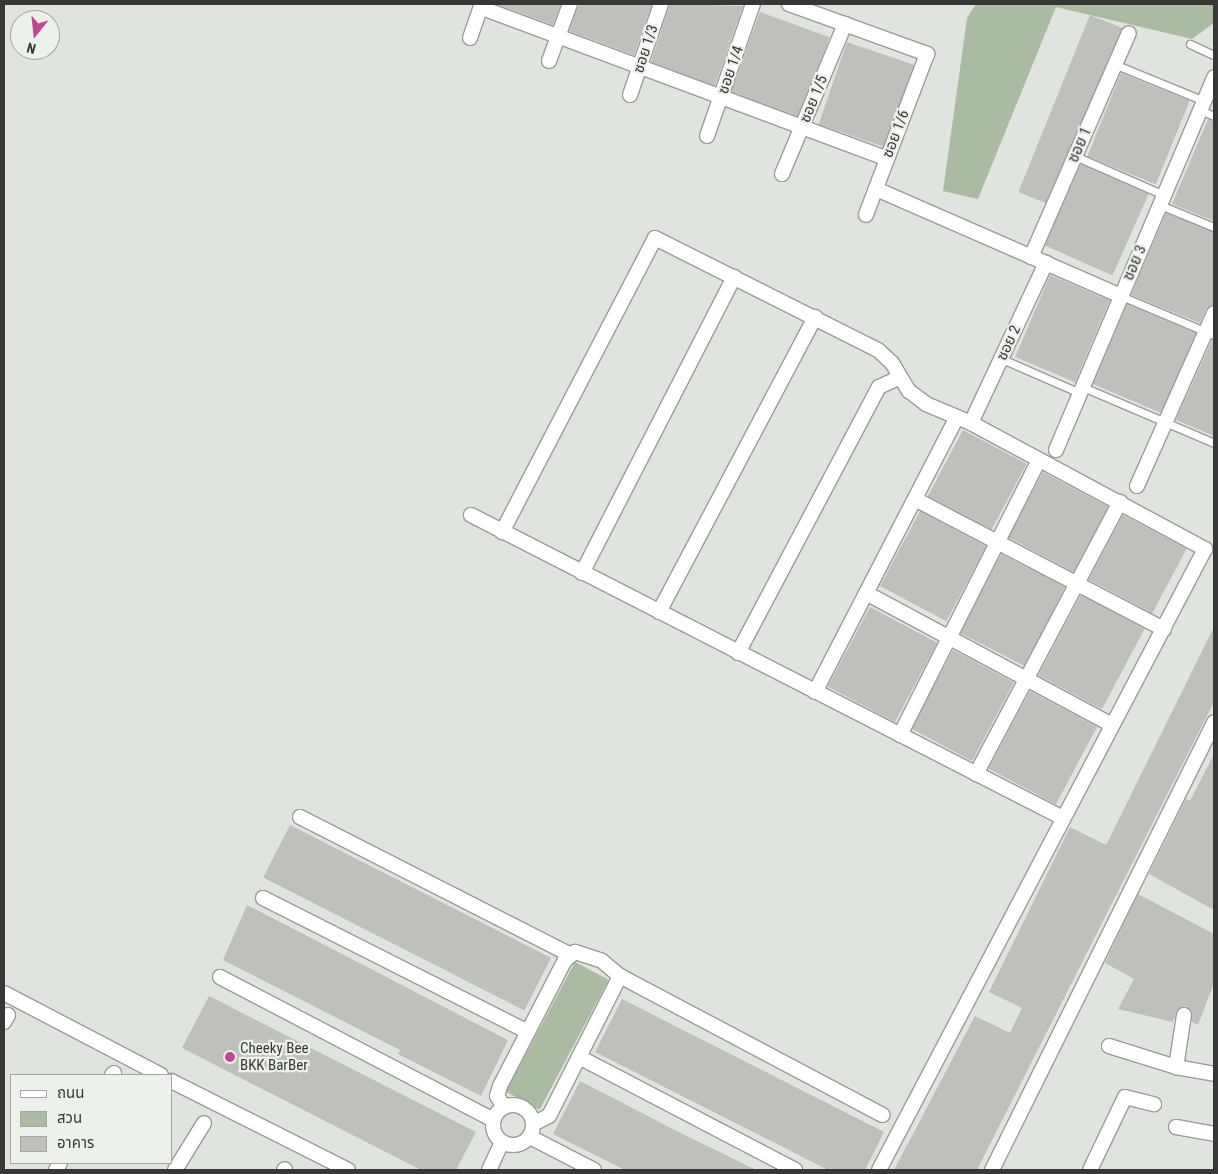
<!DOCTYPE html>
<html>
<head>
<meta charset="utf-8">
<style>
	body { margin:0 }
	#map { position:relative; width:1218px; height:1174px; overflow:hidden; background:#e0e4de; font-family:"Roboto Condensed","Noto Sans Thai",sans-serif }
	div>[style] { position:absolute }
	.green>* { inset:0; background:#aabba2; transform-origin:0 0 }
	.building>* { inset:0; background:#bdc0bb; transform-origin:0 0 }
	.roads { filter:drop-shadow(1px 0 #999c97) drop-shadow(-1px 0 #999c97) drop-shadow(0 1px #999c97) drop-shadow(0 -1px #999c97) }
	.lane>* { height:7px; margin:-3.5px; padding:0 3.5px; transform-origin:3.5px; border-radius:3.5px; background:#fff }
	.street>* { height:14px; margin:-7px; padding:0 7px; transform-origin:7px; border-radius:7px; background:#fff }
	.street>.ring { margin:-7px; padding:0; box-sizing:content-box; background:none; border:14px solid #fff; border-radius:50% }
	.dots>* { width:14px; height:14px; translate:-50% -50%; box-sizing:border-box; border:2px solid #edf1ec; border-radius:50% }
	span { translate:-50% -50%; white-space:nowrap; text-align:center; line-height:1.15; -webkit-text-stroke:4.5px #edf1ec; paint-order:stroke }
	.street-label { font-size:15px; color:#373836 }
	.poi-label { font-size:15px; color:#373836 }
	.left { translate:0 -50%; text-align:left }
	.frame { position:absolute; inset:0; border:5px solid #373836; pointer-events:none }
	.legend { position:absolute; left:10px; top:1074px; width:162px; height:90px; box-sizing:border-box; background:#edf1ec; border:1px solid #a4a7a3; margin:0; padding:6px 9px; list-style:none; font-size:15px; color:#373836 }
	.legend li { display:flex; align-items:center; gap:10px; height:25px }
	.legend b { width:25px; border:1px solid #a4a7a3 }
	.north { position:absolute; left:10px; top:10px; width:50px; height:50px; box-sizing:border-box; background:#edf1ec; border:1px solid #a4a7a3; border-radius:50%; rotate:196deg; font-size:14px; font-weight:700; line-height:20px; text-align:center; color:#373836 }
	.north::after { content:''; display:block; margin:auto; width:18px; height:22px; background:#c34593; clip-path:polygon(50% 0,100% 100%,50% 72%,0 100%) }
</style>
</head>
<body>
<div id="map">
	<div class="green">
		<div style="clip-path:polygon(976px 4px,1214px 4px,1214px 23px,1192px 39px,1056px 7px,978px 199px,943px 191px,967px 18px)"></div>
		<div style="left:575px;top:962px;width:38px;height:147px;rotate:28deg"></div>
	</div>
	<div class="building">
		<div style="clip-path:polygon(496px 4px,561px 4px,553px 25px)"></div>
		<div style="clip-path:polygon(579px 4px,652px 4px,634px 55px,569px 31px)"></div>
		<div style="clip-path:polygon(670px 4px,743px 6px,715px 86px,651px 62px)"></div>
		<div style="left:760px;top:12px;width:74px;height:85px;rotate:20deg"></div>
		<div style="left:1090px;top:15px;width:35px;height:191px;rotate:22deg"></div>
		<div style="left:847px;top:42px;width:71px;height:87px;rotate:19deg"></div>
		<div style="left:1121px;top:73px;width:74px;height:90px;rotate:22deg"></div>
		<div style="clip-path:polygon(1208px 119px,1214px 121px,1214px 221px,1172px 204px)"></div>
		<div style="left:1081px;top:164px;width:74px;height:89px;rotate:24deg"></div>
		<div style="clip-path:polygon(1166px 213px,1214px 232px,1214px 304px,1206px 309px,1200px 323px,1131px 295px)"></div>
		<div style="left:1050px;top:275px;width:65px;height:89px;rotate:23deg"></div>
		<div style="left:1127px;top:304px;width:75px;height:87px;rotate:23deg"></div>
		<div style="clip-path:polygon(1212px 340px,1214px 340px,1214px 436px,1176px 420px)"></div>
		<div style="left:963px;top:430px;width:72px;height:75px;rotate:28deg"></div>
		<div style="left:1043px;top:472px;width:74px;height:74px;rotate:28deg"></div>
		<div style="left:920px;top:511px;width:75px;height:85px;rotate:28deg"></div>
		<div style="left:1123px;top:515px;width:72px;height:73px;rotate:28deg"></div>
		<div style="left:1001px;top:554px;width:72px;height:89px;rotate:27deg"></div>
		<div style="left:1081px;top:595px;width:72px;height:91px;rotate:28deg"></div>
		<div style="left:870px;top:607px;width:76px;height:90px;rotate:28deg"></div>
		<div style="clip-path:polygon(1214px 627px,1214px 702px,977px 1170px,894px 1170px,975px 1016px,1010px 1033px,1022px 1008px,989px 992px,1070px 827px,1106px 845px)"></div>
		<div style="left:953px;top:650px;width:69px;height:89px;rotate:28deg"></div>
		<div style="left:1030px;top:691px;width:76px;height:88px;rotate:28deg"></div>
		<div style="clip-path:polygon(1214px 754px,1214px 910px,1149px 874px,1186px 799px,1190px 801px)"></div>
		<div style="left:290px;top:825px;width:293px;height:59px;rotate:27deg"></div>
		<div style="clip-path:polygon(1138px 894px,1214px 934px,1214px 983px,1198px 1025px,1192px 1022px,1192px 1012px,1186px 1006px,1177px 1010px,1173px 1022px,1118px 1009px,1134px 979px,1105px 963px)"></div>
		<div style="clip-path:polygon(247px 905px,508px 1040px,481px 1096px,398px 1054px,400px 1050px,223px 960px)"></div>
		<div style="clip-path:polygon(209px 996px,476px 1132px,456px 1170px,421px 1170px,182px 1048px)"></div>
		<div style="clip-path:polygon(622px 999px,884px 1132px,865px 1170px,828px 1170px,595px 1052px)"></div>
		<div style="clip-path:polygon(580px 1081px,673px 1129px,756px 1170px,625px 1170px,553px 1134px)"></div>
	</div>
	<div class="roads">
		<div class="lane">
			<div style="left:1190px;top:44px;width:26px;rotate:25deg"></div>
			<div style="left:1114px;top:64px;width:97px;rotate:22.3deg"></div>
			<div style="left:1200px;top:110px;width:15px;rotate:23deg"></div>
			<div style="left:1075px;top:156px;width:97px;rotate:23.7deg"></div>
			<div style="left:1160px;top:205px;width:58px;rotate:22.2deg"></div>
			<div style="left:1121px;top:296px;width:101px;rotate:22.8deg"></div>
			<div style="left:1002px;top:359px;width:85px;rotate:23.6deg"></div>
			<div style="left:1083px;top:387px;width:142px;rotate:23.1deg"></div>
		</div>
		<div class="street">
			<div style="left:789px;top:4px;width:147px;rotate:19.9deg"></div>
			<div style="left:927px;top:54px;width:172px;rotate:110.8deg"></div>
			<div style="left:482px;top:8px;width:432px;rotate:20.4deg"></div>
			<div style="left:470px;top:38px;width:36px;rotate:-71deg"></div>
			<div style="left:549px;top:61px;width:61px;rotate:-69.8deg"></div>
			<div style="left:630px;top:95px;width:96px;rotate:-71.2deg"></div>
			<div style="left:707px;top:136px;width:140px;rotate:-70.8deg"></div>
			<div style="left:782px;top:174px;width:163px;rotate:-67.2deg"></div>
			<div style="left:876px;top:189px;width:267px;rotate:23.6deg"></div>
			<div style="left:1031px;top:257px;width:244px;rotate:-66.4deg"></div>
			<div style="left:971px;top:423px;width:177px;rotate:-64.9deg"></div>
			<div style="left:1056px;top:450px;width:405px;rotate:-67deg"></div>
			<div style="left:1137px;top:486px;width:189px;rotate:-66deg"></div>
			<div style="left:915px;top:499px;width:281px;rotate:27.6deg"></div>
			<div style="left:471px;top:515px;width:665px;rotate:27.1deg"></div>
			<div style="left:502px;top:532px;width:331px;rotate:-62.5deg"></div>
			<div style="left:655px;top:238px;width:250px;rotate:26.7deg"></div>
			<div style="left:878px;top:350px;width:19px;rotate:43deg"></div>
			<div style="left:892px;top:363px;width:33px;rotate:59deg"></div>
			<div style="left:909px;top:391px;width:21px;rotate:37deg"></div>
			<div style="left:926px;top:404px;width:49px;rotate:22.9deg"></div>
			<div style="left:971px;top:423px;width:266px;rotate:28.3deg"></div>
			<div style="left:1205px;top:549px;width:701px;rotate:117.7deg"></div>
			<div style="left:582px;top:573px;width:333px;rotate:-62.8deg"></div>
			<div style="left:866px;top:593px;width:279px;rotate:28.2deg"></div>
			<div style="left:659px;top:612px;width:334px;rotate:-62.1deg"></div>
			<div style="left:738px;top:653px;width:301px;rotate:-62.1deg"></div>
			<div style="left:879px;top:387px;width:23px;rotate:-25deg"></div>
			<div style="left:815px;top:692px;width:309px;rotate:-62.7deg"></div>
			<div style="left:900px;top:735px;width:308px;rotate:-63.2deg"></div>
			<div style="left:976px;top:774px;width:308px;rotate:-62.1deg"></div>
			<div style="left:300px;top:817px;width:304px;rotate:27deg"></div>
			<div style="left:263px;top:898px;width:297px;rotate:26.8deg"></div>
			<div style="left:220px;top:977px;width:308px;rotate:27.6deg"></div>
			<div style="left:4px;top:993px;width:177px;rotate:27.6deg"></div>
			<div style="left:1184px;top:1015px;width:53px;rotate:98.7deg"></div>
			<div style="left:1176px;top:1067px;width:39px;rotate:10deg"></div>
			<div style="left:4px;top:1022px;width:8px;rotate:-60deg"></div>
			<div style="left:1109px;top:1046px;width:70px;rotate:17.4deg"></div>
			<div style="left:579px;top:1057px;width:244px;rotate:27.6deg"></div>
			<div style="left:112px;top:1075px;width:3px;rotate:-45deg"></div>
			<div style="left:171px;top:1081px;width:198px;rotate:26.7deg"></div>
			<div class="ring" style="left:493px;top:1105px;width:26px;height:26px"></div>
			<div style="left:504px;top:1107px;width:13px;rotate:-122deg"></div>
			<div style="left:497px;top:1096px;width:10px;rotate:-73deg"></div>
			<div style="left:500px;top:1086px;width:142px;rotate:-62.7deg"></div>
			<div style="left:565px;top:960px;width:13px;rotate:-39deg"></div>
			<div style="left:575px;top:952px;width:28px;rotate:18deg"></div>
			<div style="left:602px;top:961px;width:23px;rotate:40deg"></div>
			<div style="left:620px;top:976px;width:297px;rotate:27.9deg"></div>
			<div style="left:533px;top:1124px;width:18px;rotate:-27deg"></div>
			<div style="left:549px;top:1116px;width:157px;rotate:-63.1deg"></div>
			<div style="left:1176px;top:1127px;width:39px;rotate:10deg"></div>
			<div style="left:530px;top:1137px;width:72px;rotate:27.3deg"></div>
			<div style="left:56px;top:1170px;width:8px;rotate:-60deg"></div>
			<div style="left:175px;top:1170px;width:55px;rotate:-58.3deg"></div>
			<div style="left:284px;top:1170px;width:1px;rotate:-45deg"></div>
			<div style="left:489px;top:1170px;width:31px;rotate:-65deg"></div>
			<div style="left:992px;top:1170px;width:500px;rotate:-63.6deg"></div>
			<div style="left:1090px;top:1170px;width:81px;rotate:-64.4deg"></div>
			<div style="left:1125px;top:1097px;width:30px;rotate:14deg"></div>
		</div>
	</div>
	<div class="dots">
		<div style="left:230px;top:1057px;background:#c34593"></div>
	</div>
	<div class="street-label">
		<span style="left:646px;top:49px;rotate:-72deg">ซอย 1/3</span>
		<span style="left:731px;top:70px;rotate:-71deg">ซอย 1/4</span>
		<span style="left:814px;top:99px;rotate:-68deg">ซอย 1/5</span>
		<span style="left:896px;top:134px;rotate:-69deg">ซอย 1/6</span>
		<span style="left:1080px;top:145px;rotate:-67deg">ซอย 1</span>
		<span style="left:1135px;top:263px;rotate:-67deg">ซอย 3</span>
		<span style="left:1009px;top:343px;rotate:-65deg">ซอย 2</span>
	</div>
	<div class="poi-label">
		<span class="left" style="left:240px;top:1057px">Cheeky Bee<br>BKK BarBer</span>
	</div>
	<div class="frame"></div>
	<ul class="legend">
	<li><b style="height:6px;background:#fff"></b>ถนน</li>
	<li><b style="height:14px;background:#aabba2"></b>สวน</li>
	<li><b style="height:14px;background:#bdc0bb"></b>อาคาร</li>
	</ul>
	<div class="north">N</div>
</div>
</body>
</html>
